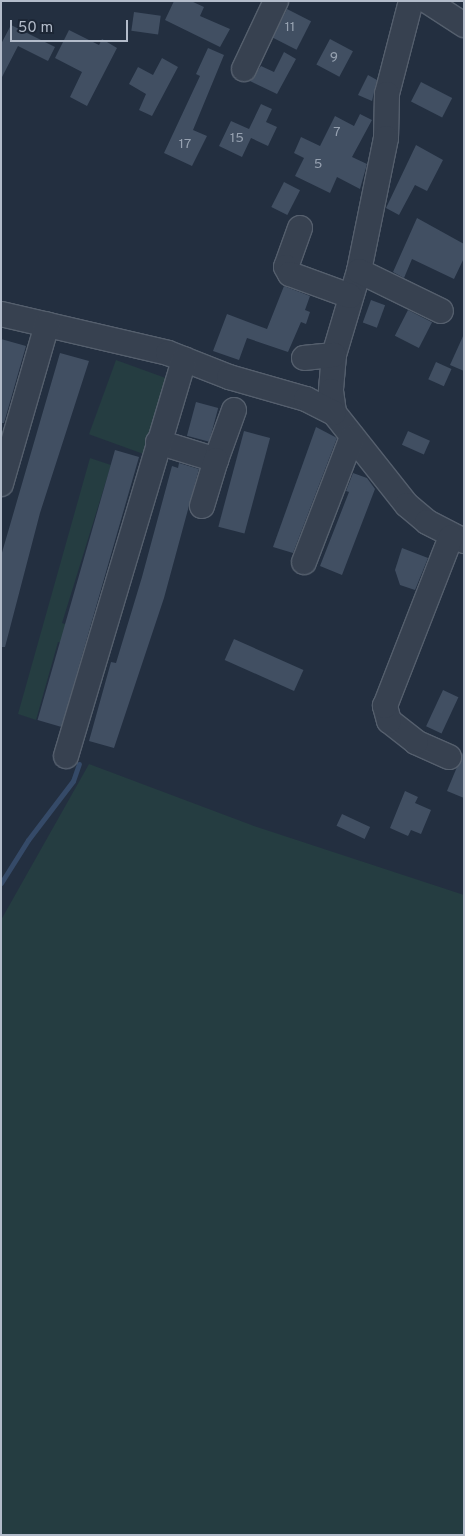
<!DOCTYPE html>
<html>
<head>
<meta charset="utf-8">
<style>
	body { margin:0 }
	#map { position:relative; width:465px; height:1536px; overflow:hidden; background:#232f40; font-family:Overpass,sans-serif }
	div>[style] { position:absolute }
	.green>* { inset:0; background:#253d41; transform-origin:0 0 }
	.stream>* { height:5px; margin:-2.5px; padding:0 2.5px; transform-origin:2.5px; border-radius:2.5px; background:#354a68 }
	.building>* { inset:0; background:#414f62; transform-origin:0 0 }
	.roads { filter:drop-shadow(1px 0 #555f6d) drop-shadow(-1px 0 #555f6d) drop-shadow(0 1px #555f6d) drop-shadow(0 -1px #555f6d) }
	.minor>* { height:24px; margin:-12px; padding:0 12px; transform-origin:12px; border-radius:12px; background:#374150 }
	span { translate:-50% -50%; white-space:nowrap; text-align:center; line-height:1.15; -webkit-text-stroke:4px #1c2635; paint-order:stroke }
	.number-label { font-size:14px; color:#96a1b0 }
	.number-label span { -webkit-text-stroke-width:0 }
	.frame { position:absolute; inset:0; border:2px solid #b3bcca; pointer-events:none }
	.scale { position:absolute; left:10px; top:20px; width:118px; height:22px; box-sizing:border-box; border:2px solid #b3bcca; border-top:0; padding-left:6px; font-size:15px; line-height:18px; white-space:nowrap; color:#b3bcca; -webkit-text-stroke:4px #1c2635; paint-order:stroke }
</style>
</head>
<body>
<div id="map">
	<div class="green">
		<div style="left:116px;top:360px;width:58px;height:79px;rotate:20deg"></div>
		<div style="clip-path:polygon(90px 458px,111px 465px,62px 623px,76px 628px,70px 646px,58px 642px,36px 720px,18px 714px)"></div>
		<div style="clip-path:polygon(89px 764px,254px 826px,464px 895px,464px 1535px,1px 1535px,1px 920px)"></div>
	</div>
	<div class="stream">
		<div style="left:1px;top:883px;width:51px;rotate:-57.9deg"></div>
		<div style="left:28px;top:840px;width:74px;rotate:-52.7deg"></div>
		<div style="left:73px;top:781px;width:18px;rotate:-71deg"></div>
	</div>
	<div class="building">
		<div style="clip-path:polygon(174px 1px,191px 1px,204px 7px,200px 16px,230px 29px,220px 47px,165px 20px)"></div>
		<div style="left:287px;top:9px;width:27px;height:32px;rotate:27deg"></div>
		<div style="left:134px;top:12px;width:27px;height:19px;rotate:8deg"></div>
		<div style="clip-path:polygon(11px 25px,55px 47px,48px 61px,18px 46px,1px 79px,1px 44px)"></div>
		<div style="clip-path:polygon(69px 30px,99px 45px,102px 39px,117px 48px,87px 106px,70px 97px,82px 72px,55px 58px)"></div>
		<div style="left:330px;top:39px;width:26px;height:29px;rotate:28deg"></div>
		<div style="clip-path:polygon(208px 48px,224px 55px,193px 130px,207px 136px,192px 166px,164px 153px,200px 76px,196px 74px)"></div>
		<div style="clip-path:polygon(284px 52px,296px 59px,277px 94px,250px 81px,261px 66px,274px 72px)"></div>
		<div style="clip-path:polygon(162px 58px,178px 67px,152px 116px,139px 110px,146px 94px,129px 84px,138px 67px,153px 75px)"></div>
		<div style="clip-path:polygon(368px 75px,377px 80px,372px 101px,358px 95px)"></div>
		<div style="left:421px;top:82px;width:35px;height:22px;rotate:27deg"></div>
		<div style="clip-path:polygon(261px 104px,272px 109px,266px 122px,277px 127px,268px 146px,251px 138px,242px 157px,219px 146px,231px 121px,249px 129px)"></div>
		<div style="clip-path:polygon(360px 114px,372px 120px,352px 157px,367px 164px,360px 189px,337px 177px,330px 193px,295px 176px,304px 158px,294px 153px,301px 137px,320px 146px,335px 116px,354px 126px)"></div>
		<div style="clip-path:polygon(416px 145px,443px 160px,427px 191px,415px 185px,399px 215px,386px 208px)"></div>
		<div style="left:284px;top:182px;width:18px;height:28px;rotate:27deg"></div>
		<div style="clip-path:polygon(417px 218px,464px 244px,464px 258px,454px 279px,412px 259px,404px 278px,393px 272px)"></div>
		<div style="clip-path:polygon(284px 286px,310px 296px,305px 310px,310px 312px,306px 324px,301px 322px,288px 352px,247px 338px,239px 360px,213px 351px,227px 314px,267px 329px)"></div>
		<div style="left:371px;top:300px;width:15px;height:24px;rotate:20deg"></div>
		<div style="left:408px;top:310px;width:27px;height:29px;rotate:27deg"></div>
		<div style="clip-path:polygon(464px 334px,464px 371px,450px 365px)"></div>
		<div style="clip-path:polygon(1px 339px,26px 346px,4px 423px,1px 423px)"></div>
		<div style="clip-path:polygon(60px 353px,89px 361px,40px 513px,5px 647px,1px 647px,1px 556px)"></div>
		<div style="left:436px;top:362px;width:17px;height:19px;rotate:24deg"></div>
		<div style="left:196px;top:402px;width:23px;height:35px;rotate:15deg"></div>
		<div style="clip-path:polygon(316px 427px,337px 438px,293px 553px,273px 547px)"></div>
		<div style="left:244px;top:431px;width:27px;height:99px;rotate:15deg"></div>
		<div style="left:408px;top:431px;width:24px;height:15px;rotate:24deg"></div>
		<div style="left:115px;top:450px;width:25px;height:281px;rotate:16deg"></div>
		<div style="clip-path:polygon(179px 463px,199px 469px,164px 598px,114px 748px,89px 741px,111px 662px,116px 663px,142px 577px,172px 466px,178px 468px)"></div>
		<div style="clip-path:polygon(353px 473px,367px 478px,375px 489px,342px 575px,320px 566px,349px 492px,346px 491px)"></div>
		<div style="clip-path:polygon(402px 548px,428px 558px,415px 590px,400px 585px,395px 570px)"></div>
		<div style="left:234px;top:639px;width:76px;height:23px;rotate:24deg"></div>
		<div style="left:443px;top:690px;width:17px;height:40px;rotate:25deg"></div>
		<div style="clip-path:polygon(464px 750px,464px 798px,447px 791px)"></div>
		<div style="clip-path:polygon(405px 791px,418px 797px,415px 803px,431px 810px,421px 834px,411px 830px,408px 836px,390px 828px)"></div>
		<div style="left:342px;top:814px;width:31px;height:13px;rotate:25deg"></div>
	</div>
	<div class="roads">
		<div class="minor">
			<div style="left:411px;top:1px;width:96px;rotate:104.5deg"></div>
			<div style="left:387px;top:94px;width:44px;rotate:91.3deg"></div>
			<div style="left:386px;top:138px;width:136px;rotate:101.5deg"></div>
			<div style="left:359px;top:271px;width:88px;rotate:106.6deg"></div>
			<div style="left:334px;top:355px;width:36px;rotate:95deg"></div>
			<div style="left:331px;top:391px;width:22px;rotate:82deg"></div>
			<div style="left:334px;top:413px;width:117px;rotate:51.6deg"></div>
			<div style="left:407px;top:505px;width:26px;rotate:40deg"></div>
			<div style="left:427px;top:522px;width:42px;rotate:27.2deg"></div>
			<div style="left:427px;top:1px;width:44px;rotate:33deg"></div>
			<div style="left:244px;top:69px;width:75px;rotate:-64.8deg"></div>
			<div style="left:300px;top:228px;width:41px;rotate:109.7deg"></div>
			<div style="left:286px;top:267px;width:8px;rotate:60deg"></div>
			<div style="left:290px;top:274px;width:64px;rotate:20.1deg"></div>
			<div style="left:359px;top:271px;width:91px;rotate:26deg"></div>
			<div style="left:1px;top:314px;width:171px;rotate:13.1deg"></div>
			<div style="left:168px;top:353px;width:66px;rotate:21.5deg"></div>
			<div style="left:229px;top:377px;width:80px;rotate:15.9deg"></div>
			<div style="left:306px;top:399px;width:31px;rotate:27deg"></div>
			<div style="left:304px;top:358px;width:30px;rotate:-6deg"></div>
			<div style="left:158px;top:442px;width:61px;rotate:17.2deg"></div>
			<div style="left:216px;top:460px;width:53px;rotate:-70.2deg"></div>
			<div style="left:1px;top:484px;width:166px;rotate:-73.9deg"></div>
			<div style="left:202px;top:506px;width:48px;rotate:-73.1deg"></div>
			<div style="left:304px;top:562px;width:134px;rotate:-69deg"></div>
			<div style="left:66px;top:756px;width:414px;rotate:-73.4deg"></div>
			<div style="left:449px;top:757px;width:36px;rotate:-156deg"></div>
			<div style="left:416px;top:742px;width:34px;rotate:-142deg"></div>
			<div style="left:389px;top:721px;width:16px;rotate:-105deg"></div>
			<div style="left:385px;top:706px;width:181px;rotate:-68.7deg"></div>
		</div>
	</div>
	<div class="number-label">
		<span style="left:290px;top:28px">11</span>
		<span style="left:334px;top:58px">9</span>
		<span style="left:337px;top:133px">7</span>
		<span style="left:237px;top:139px">15</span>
		<span style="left:185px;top:145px">17</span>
		<span style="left:318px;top:165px">5</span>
	</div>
	<div class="frame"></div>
	<div class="scale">50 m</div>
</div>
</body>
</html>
